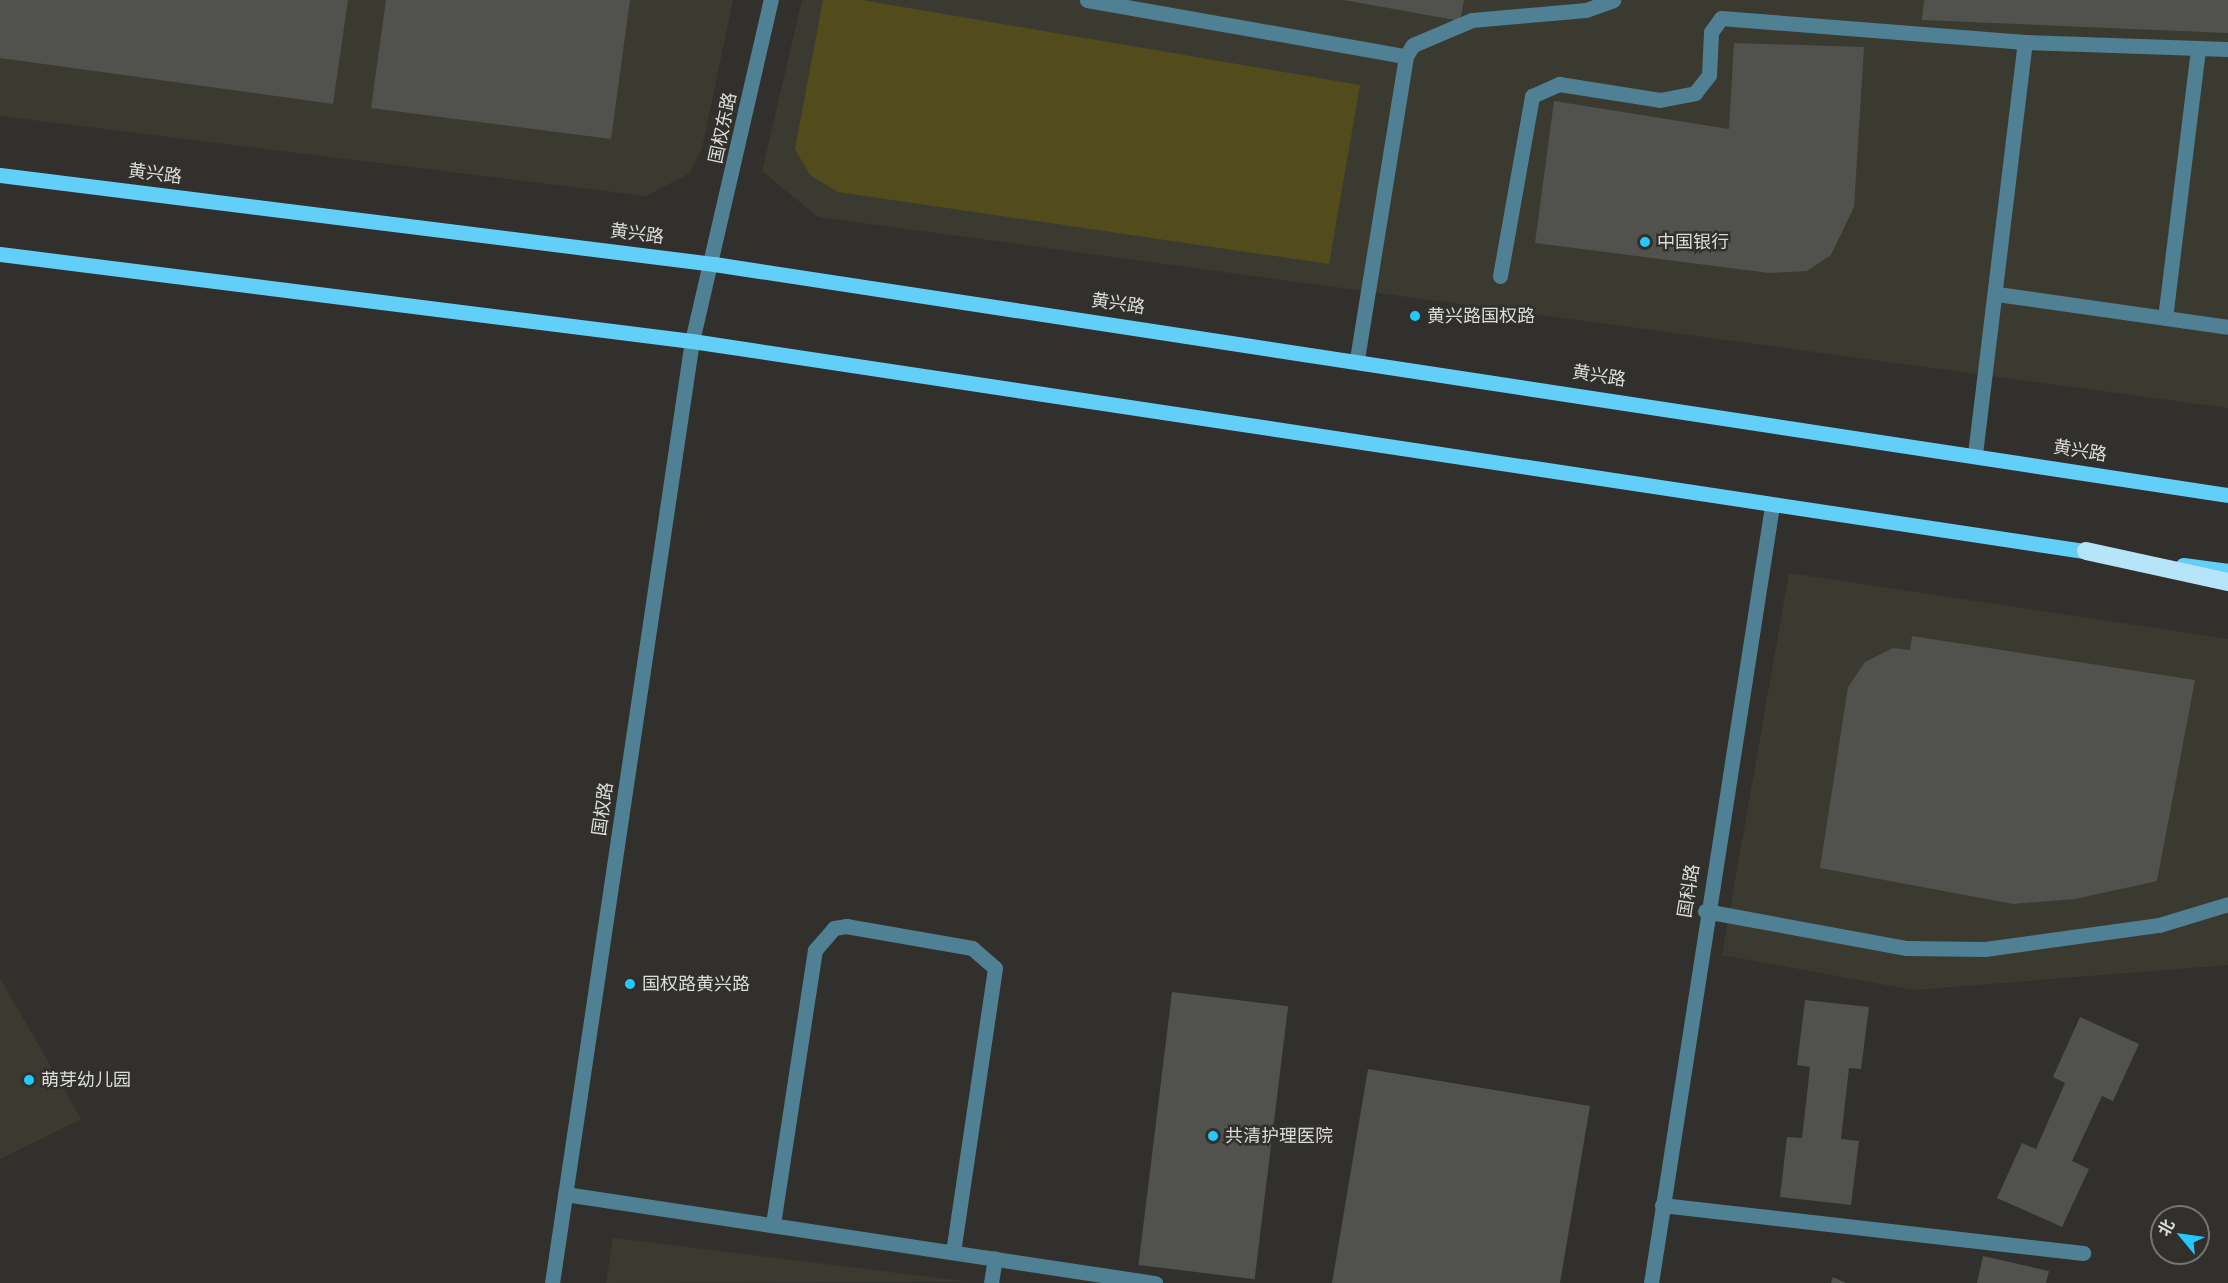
<!DOCTYPE html>
<html>
<head>
<meta charset="utf-8">
<style>
	body { margin:0 }
	#map { position:relative; width:2228px; height:1283px; overflow:hidden; background:#31302c; font-family:"Asap Condensed","Noto Sans SC",sans-serif }
	div>[style] { position:absolute }
	.built>* { inset:0; background:#3b3a30 }
	.green>* { inset:0; background:#524c1d }
	.building>* { inset:0; background:#51514d; transform-origin:0 0 }
	.minor>* { height:15px; margin:-7.5px; padding:0 7.5px; transform-origin:7.5px; border-radius:7.5px; background:#4f8094 }
	.major>* { height:15px; margin:-7.5px; padding:0 7.5px; transform-origin:7.5px; border-radius:7.5px; background:#62cff9 }
	.highway>* { height:18px; margin:-9px; padding:0 9px; transform-origin:9px; border-radius:9px; background:#b6e4f8 }
	.dots>* { width:16px; height:16px; translate:-50% -50%; box-sizing:border-box; border:3px solid #31302c; border-radius:50% }
	span { translate:-50% -50%; white-space:nowrap; text-align:center; line-height:1.15; -webkit-text-stroke:5px #31302c; paint-order:stroke }
	.street-label { font-size:18px; color:#dcdcda }
	.poi-label { font-size:18px; color:#dcdcda }
	.left { translate:0 -50%; text-align:left }
	.north { position:absolute; left:2150px; top:1205px; width:60px; height:60px; box-sizing:border-box; background:#31302c; border:2px solid #757572; border-radius:50%; rotate:299deg; font-size:16px; font-weight:700; line-height:24px; text-align:center; color:#dcdcda }
	.north::after { content:''; display:block; margin:auto; width:21px; height:27px; background:#23c9fe; clip-path:polygon(50% 0,100% 100%,50% 72%,0 100%) }
</style>
</head>
<body>
<div id="map">
	<div class="built">
		<div style="clip-path:polygon(0 0,733px 0,702px 148px,690px 173px,646px 196px,0 116px)"></div>
		<div style="clip-path:polygon(802px 0,2228px 0,2228px 408px,818px 217px,762px 171px)"></div>
		<div style="clip-path:polygon(1789px 573px,2228px 639px,2228px 965px,1914px 990px,1722px 955px)"></div>
		<div style="clip-path:polygon(0 978px,81px 1119px,0 1159px)"></div>
		<div style="clip-path:polygon(613px 1238px,971px 1282px,606px 1283px)"></div>
	</div>
	<div class="green">
		<div style="clip-path:polygon(823px 0,862px 0,1360px 85px,1329px 264px,838px 192px,810px 175px,795px 149px)"></div>
	</div>
	<div class="building">
		<div style="clip-path:polygon(0 0,348px 0,333px 104px,0 58px)"></div>
		<div style="clip-path:polygon(386px 0,630px 0,611px 139px,371px 108px)"></div>
		<div style="clip-path:polygon(1344px 0,1464px 0,1460px 21px)"></div>
		<div style="clip-path:polygon(1924px 0,2228px 0,2228px 33px,1922px 20px)"></div>
		<div style="clip-path:polygon(1734px 43px,1864px 47px,1854px 207px,1831px 255px,1807px 271px,1769px 273px,1535px 243px,1554px 101px,1729px 129px)"></div>
		<div style="clip-path:polygon(1912px 636px,2195px 680px,2157px 881px,2075px 899px,2013px 904px,1820px 868px,1848px 687px,1865px 662px,1893px 648px,1910px 650px)"></div>
		<div style="left:1172px;top:992px;width:117px;height:275px;rotate:7deg"></div>
		<div style="clip-path:polygon(1805px 1000px,1869px 1007px,1861px 1069px,1849px 1068px,1841px 1139px,1859px 1141px,1851px 1205px,1780px 1197px,1787px 1137px,1802px 1138px,1810px 1067px,1797px 1065px)"></div>
		<div style="clip-path:polygon(2080px 1017px,2139px 1044px,2113px 1101px,2102px 1096px,2072px 1161px,2089px 1169px,2062px 1227px,1997px 1198px,2022px 1143px,2036px 1149px,2065px 1083px,2053px 1077px)"></div>
		<div style="clip-path:polygon(1368px 1069px,1590px 1106px,1560px 1283px,1332px 1283px)"></div>
		<div style="clip-path:polygon(1983px 1256px,2049px 1271px,2046px 1283px,1977px 1283px)"></div>
		<div style="clip-path:polygon(1833px 1277px,1846px 1283px,1831px 1283px)"></div>
	</div>
	<div class="minor">
		<div style="left:1087px;top:0;width:324px;rotate:10deg"></div>
		<div style="left:1500px;top:276px;width:183px;rotate:-79.9deg"></div>
		<div style="left:1532px;top:96px;width:30px;rotate:-24deg"></div>
		<div style="left:1559px;top:84px;width:102px;rotate:9deg"></div>
		<div style="left:1660px;top:100px;width:36px;rotate:-11deg"></div>
		<div style="left:1695px;top:93px;width:23px;rotate:-52deg"></div>
		<div style="left:1709px;top:75px;width:43px;rotate:-87.3deg"></div>
		<div style="left:1711px;top:32px;width:17px;rotate:-54deg"></div>
		<div style="left:1721px;top:18px;width:305px;rotate:4.5deg"></div>
		<div style="left:2025px;top:42px;width:203px;rotate:2deg"></div>
		<div style="left:1997px;top:294px;width:233px;rotate:8.1deg"></div>
		<div style="left:2165px;top:318px;width:272px;rotate:-83deg"></div>
		<div style="left:1357px;top:359px;width:307px;rotate:-80.8deg"></div>
		<div style="left:1406px;top:56px;width:13px;rotate:-58deg"></div>
		<div style="left:1413px;top:45px;width:64px;rotate:-23deg"></div>
		<div style="left:1472px;top:20px;width:114px;rotate:-5deg"></div>
		<div style="left:1586px;top:10px;width:29px;rotate:-20deg"></div>
		<div style="left:1975px;top:454px;width:415px;rotate:-83.1deg"></div>
		<div style="left:1705px;top:911px;width:205px;rotate:10.4deg"></div>
		<div style="left:1907px;top:948px;width:78px;rotate:0.7deg"></div>
		<div style="left:1985px;top:949px;width:176px;rotate:-7.9deg"></div>
		<div style="left:2159px;top:925px;width:72px;rotate:-16.9deg"></div>
		<div style="left:565px;top:1194px;width:597px;rotate:8.58deg"></div>
		<div style="left:1662px;top:1205px;width:424px;rotate:6.5deg"></div>
		<div style="left:773px;top:1224px;width:277px;rotate:-81.3deg"></div>
		<div style="left:815px;top:950px;width:29px;rotate:-49deg"></div>
		<div style="left:834px;top:928px;width:12px;rotate:-9deg"></div>
		<div style="left:846px;top:926px;width:128px;rotate:9.9deg"></div>
		<div style="left:972px;top:948px;width:30px;rotate:41deg"></div>
		<div style="left:995px;top:968px;width:287px;rotate:98.4deg"></div>
		<div style="left:552px;top:1283px;width:952px;rotate:-81.55deg"></div>
		<div style="left:692px;top:341px;width:350px;rotate:-77deg"></div>
		<div style="left:991px;top:1283px;width:25px;rotate:-81deg"></div>
		<div style="left:1651px;top:1283px;width:786px;rotate:-81.15deg"></div>
	</div>
	<div class="major">
		<div style="left:0;top:175px;width:720px;rotate:7.11deg"></div>
		<div style="left:714px;top:264px;width:1532px;rotate:8.68deg"></div>
		<div style="left:0;top:254px;width:697px;rotate:7.17deg"></div>
		<div style="left:692px;top:341px;width:1421px;rotate:8.58deg"></div>
		<div style="left:2183px;top:565px;width:45px;rotate:7.6deg"></div>
	</div>
	<div class="highway">
		<div style="left:2086px;top:551px;width:145px;rotate:12.3deg"></div>
	</div>
	<div class="dots">
		<div style="left:1645px;top:242px;background:#23c9fe"></div>
		<div style="left:1415px;top:316px;background:#23c9fe"></div>
		<div style="left:630px;top:984px;background:#23c9fe"></div>
		<div style="left:29px;top:1080px;background:#23c9fe"></div>
		<div style="left:1213px;top:1136px;background:#23c9fe"></div>
	</div>
	<div class="street-label">
		<span style="left:723px;top:128px;rotate:-78deg">国权东路</span>
		<span style="left:155px;top:174px;rotate:7deg">黄兴路</span>
		<span style="left:637px;top:234px;rotate:7deg">黄兴路</span>
		<span style="left:1118px;top:304px;rotate:8deg">黄兴路</span>
		<span style="left:1599px;top:376px;rotate:9deg">黄兴路</span>
		<span style="left:2080px;top:451px;rotate:9deg">黄兴路</span>
		<span style="left:603px;top:809px;rotate:-82deg">国权路</span>
		<span style="left:1689px;top:891px;rotate:-81deg">国科路</span>
	</div>
	<div class="poi-label">
		<span class="left" style="left:1657px;top:242px">中国银行</span>
		<span class="left" style="left:1427px;top:316px">黄兴路国权路</span>
		<span class="left" style="left:642px;top:984px">国权路黄兴路</span>
		<span class="left" style="left:41px;top:1080px">萌芽幼儿园</span>
		<span class="left" style="left:1225px;top:1136px">共清护理医院</span>
	</div>
	<div class="north">北</div>
</div>
</body>
</html>
